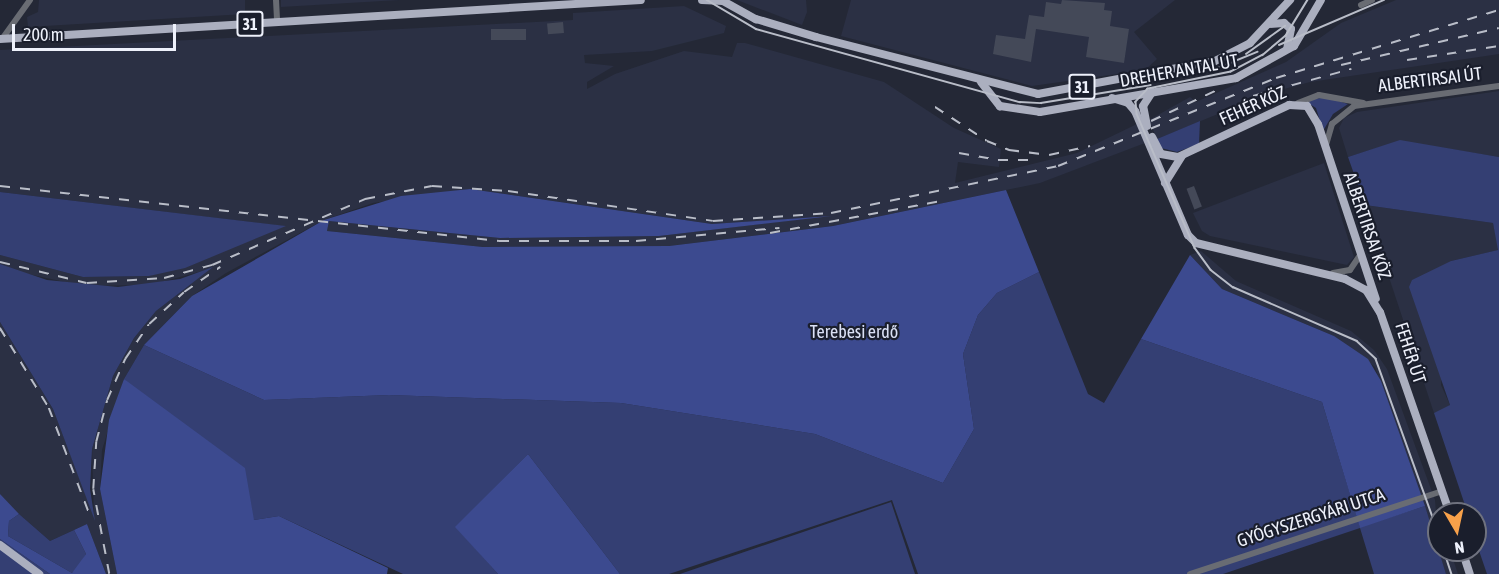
<!DOCTYPE html>
<html>
<head>
<meta charset="utf-8">
<style>
	body { margin:0 }
	#map { position:relative; width:1499px; height:574px; overflow:hidden; background:#242836; font-family:"Asap Condensed",sans-serif }
	div>[style] { position:absolute }
	.built>* { inset:0; background:#2b3044 }
	.green>* { inset:0; background:#343f73 }
	.forest>* { inset:0; background:#3c4a8f }
	.building>* { inset:0; background:#444958; transform-origin:0 0 }
	.minor>* { height:6px; margin:-3px; padding:0 3px; transform-origin:3px; border-radius:3px; background:#696c73 }
	.major>* { height:8px; margin:-4px; padding:0 4px; transform-origin:4px; border-radius:4px; background:#abafbf }
	.tram>* { height:1.5px; margin:-0.75px; padding:0 0.75px; transform-origin:0.75px; border-radius:0.75px; background:#b9bdc8 }
	.rail>* { height:1.5px; margin-top:-0.75px; transform-origin:0; background:repeating-linear-gradient(90deg,#b9bdc8 0 10px,transparent 0 20px) }
	span { translate:-50% -50%; white-space:nowrap; text-align:center; line-height:1.15; -webkit-text-stroke:4.5px #1a1e2c; paint-order:stroke }
	.shield-label span { padding:2px 4px; background:#1a1e2c; border:2px solid; border-radius:4px; -webkit-text-stroke-width:0 }
	.shield-label { font-size:16px; color:#eef1fb; font-weight:700 }
	.street-label { font-size:18px; color:#eef1fb }
	.park-label { font-size:18px; color:#dae0f5 }
	.north { position:absolute; left:1427px; top:502px; width:60px; height:60px; box-sizing:border-box; background:#1a1e2c; border:2px solid #6f727f; border-radius:50%; rotate:171deg; font-size:16px; font-weight:700; line-height:24px; text-align:center; color:#eef1fb }
	.north::after { content:''; display:block; margin:auto; width:21px; height:27px; background:#f8a14a; clip-path:polygon(50% 0,100% 100%,50% 72%,0 100%) }
	.scale { position:absolute; left:12px; top:24px; width:164px; height:27px; box-sizing:border-box; border:3px solid #eef1fb; border-top:0; padding-left:8px; font-size:18px; line-height:21px; white-space:nowrap; color:#eef1fb; -webkit-text-stroke:4px #1a1e2c; paint-order:stroke }
</style>
</head>
<body>
<div id="map">
	<div class="built">
		<div style="clip-path:polygon(39px 0,245px 0,245px 14px,28px 27px,27px 17px,38px 12px)"></div>
		<div style="clip-path:polygon(281px 0,399px 0,281px 7px)"></div>
		<div style="clip-path:polygon(737px 0,806px 0,807px 12px,802px 25px)"></div>
		<div style="clip-path:polygon(851px 0,1175px 0,1134px 32px,1157px 59px,1145px 70px,1032px 86px,841px 36px)"></div>
		<div style="clip-path:polygon(1396px 0,1499px 0,1499px 54px,1310px 82px,1269px 93px,1157px 139px,1149px 120px,1190px 97px,1196px 102px,1286px 62px,1341px 23px)"></div>
		<div style="clip-path:polygon(684px 6px,726px 26px,724px 33px,652px 51px,584px 55px,585px 63px,614px 66px,587px 82px,587px 89px,615px 74px,684px 51px,732px 57px,737px 43px,745px 43px,884px 82px,954px 128px,1001px 149px,999px 167px,958px 162px,955px 183px,1077px 153px,1137px 124px,1145px 143px,1040px 183px,833px 226px,669px 246px,483px 247px,327px 231px,329px 221px,500px 238px,659px 236px,811px 218px,712px 224px,470px 189px,373px 203px,324px 220px,226px 273px,192px 296px,144px 345px,124px 379px,102px 450px,100px 489px,117px 574px,106px 574px,87px 524px,50px 541px,4px 501px,0 494px,0 322px,53px 409px,94px 516px,92px 449px,113px 376px,134px 338px,156px 311px,210px 269px,150px 285px,83px 286px,19px 272px,0 264px,0 255px,83px 277px,149px 276px,284px 226px,0 192px,0 50px,573px 20px,573px 13px)"></div>
		<div style="clip-path:polygon(1499px 91px,1499px 157px,1400px 141px,1348px 157px,1339px 128px,1344px 118px,1357px 112px)"></div>
		<div style="clip-path:polygon(1324px 163px,1354px 257px,1347px 265px,1210px 236px,1202px 231px,1193px 213px)"></div>
		<div style="clip-path:polygon(1365px 205px,1493px 223px,1499px 250px,1451px 261px,1441px 385px,1450px 405px,1445px 410px,1434px 413px)"></div>
		<div style="clip-path:polygon(1201px 251px,1236px 281px,1351px 331px,1374px 350px,1387px 369px,1435px 500px,1439px 550px,1450px 550px,1458px 574px,1446px 574px,1375px 367px,1334px 336px,1222px 289px,1190px 255px)"></div>
	</div>
	<div class="green">
		<div style="clip-path:polygon(1325px 97px,1348px 104px,1333px 114px,1323px 131px,1316px 108px,1305px 101px)"></div>
		<div style="clip-path:polygon(1200px 121px,1199px 144px,1177px 152px,1161px 148px,1157px 139px)"></div>
		<div style="clip-path:polygon(1400px 140px,1499px 157px,1499px 574px,1487px 574px,1475px 539px,1475px 514px,1468px 514px,1434px 413px,1450px 405px,1409px 287px,1412px 280px,1451px 261px,1498px 250px,1493px 223px,1365px 205px,1348px 157px)"></div>
		<div style="clip-path:polygon(0 192px,269px 224px,286px 226px,185px 268px,149px 276px,83px 277px,0 255px)"></div>
		<div style="clip-path:polygon(0 264px,47px 280px,118px 287px,180px 279px,213px 267px,156px 311px,134px 338px,113px 376px,92px 449px,90px 489px,95px 521px,53px 409px,0 322px)"></div>
		<div style="clip-path:polygon(1039px 272px,1088px 394px,1104px 403px,1141px 339px,1322px 402px,1360px 527px,1425px 506px,1446px 574px,1374px 574px,1360px 528px,1223px 574px,918px 574px,892px 500px,669px 574px,620px 574px,528px 454px,456px 527px,498px 574px,403px 574px,279px 516px,254px 520px,124px 379px,144px 345px,264px 400px,389px 395px,621px 403px,815px 434px,943px 483px,974px 429px,963px 354px,978px 315px,997px 293px)"></div>
		<div style="clip-path:polygon(891px 502px,915px 574px,680px 574px)"></div>
		<div style="clip-path:polygon(19px 514px,50px 541px,74px 530px,86px 554px,77px 569px,72px 573px,8px 536px,9px 521px)"></div>
		<div style="clip-path:polygon(0 539px,50px 574px,0 574px)"></div>
	</div>
	<div class="forest">
		<div style="clip-path:polygon(470px 189px,712px 224px,832px 216px,659px 236px,500px 238px,329px 221px,327px 231px,483px 247px,669px 246px,833px 226px,1006px 190px,1039px 272px,997px 293px,978px 315px,963px 354px,974px 429px,943px 483px,815px 434px,621px 403px,389px 395px,264px 400px,144px 345px,192px 296px,324px 220px,401px 196px)"></div>
		<div style="clip-path:polygon(1190px 255px,1222px 289px,1334px 336px,1368px 359px,1381px 381px,1425px 506px,1360px 528px,1322px 402px,1141px 339px)"></div>
		<div style="clip-path:polygon(124px 379px,245px 468px,254px 520px,279px 516px,388px 568px,387px 574px,117px 574px,100px 489px,109px 420px)"></div>
		<div style="clip-path:polygon(528px 454px,620px 574px,498px 574px,455px 527px)"></div>
		<div style="clip-path:polygon(0 494px,19px 514px,9px 521px,8px 536px,72px 573px,86px 554px,74px 530px,87px 524px,106px 574px,50px 574px,0 539px)"></div>
	</div>
	<div class="building">
		<div style="clip-path:polygon(1062px 0,1105px 3px,1104px 10px,1112px 11px,1110px 26px,1129px 29px,1124px 63px,1086px 57px,1089px 37px,1036px 29px,1031px 62px,993px 54px,996px 35px,1025px 39px,1029px 15px,1044px 17px,1046px 2px,1061px 4px)"></div>
		<div style="left:563px;top:22px;width:11px;height:16px;rotate:85deg"></div>
		<div style="left:526px;top:29px;width:11px;height:35px;rotate:90deg"></div>
		<div style="left:1194px;top:186px;width:22px;height:8px;rotate:69deg"></div>
	</div>
	<div class="minor">
		<div style="left:276px;top:0;width:22px;rotate:87deg"></div>
		<div style="left:1361px;top:5px;width:12px;rotate:-24deg"></div>
		<div style="left:2px;top:39px;width:48px;rotate:-54.3deg"></div>
		<div style="left:1298px;top:103px;width:22px;rotate:-21deg"></div>
		<div style="left:1319px;top:95px;width:45px;rotate:10.3deg"></div>
		<div style="left:1326px;top:145px;width:22px;rotate:-74deg"></div>
		<div style="left:1332px;top:124px;width:28px;rotate:-39deg"></div>
		<div style="left:1354px;top:106px;width:146px;rotate:-7.9deg"></div>
		<div style="left:1333px;top:273px;width:17px;rotate:-10deg"></div>
		<div style="left:1350px;top:270px;width:18px;rotate:-56deg"></div>
		<div style="left:1190px;top:574px;width:265px;rotate:-18.2deg"></div>
	</div>
	<div class="major">
		<div style="left:702px;top:0;width:21px;rotate:3deg"></div>
		<div style="left:723px;top:1px;width:38px;rotate:29deg"></div>
		<div style="left:756px;top:19px;width:63px;rotate:16.7deg"></div>
		<div style="left:816px;top:37px;width:229px;rotate:14.4deg"></div>
		<div style="left:1038px;top:94px;width:180px;rotate:-10.6deg"></div>
		<div style="left:1215px;top:61px;width:39px;rotate:-27deg"></div>
		<div style="left:1250px;top:43px;width:59px;rotate:-47.1deg"></div>
		<div style="left:1269px;top:24px;width:15px;rotate:-4deg"></div>
		<div style="left:1284px;top:23px;width:9px;rotate:41deg"></div>
		<div style="left:1291px;top:29px;width:20px;rotate:101deg"></div>
		<div style="left:0;top:39px;width:642px;rotate:-3.48deg"></div>
		<div style="left:981px;top:82px;width:31px;rotate:52deg"></div>
		<div style="left:1000px;top:106px;width:40px;rotate:8.5deg"></div>
		<div style="left:1040px;top:112px;width:199px;rotate:-9.8deg"></div>
		<div style="left:1236px;top:78px;width:66px;rotate:-28.9deg"></div>
		<div style="left:1294px;top:46px;width:53px;rotate:-59.6deg"></div>
		<div style="left:1112px;top:98px;width:17px;rotate:17deg"></div>
		<div style="left:1128px;top:103px;width:11px;rotate:49deg"></div>
		<div style="left:1135px;top:111px;width:135px;rotate:66.9deg"></div>
		<div style="left:1188px;top:235px;width:11px;rotate:45deg"></div>
		<div style="left:1196px;top:243px;width:153px;rotate:13.6deg"></div>
		<div style="left:1345px;top:279px;width:24px;rotate:28deg"></div>
		<div style="left:1366px;top:290px;width:26px;rotate:58deg"></div>
		<div style="left:1380px;top:312px;width:214px;rotate:70.9deg"></div>
		<div style="left:1147px;top:126px;width:20px;rotate:-101deg"></div>
		<div style="left:1143px;top:106px;width:17px;rotate:-57deg"></div>
		<div style="left:1152px;top:137px;width:19px;rotate:62deg"></div>
		<div style="left:1161px;top:154px;width:17px;rotate:10deg"></div>
		<div style="left:1178px;top:157px;width:123px;rotate:-25.1deg"></div>
		<div style="left:1289px;top:105px;width:18px;rotate:3deg"></div>
		<div style="left:1307px;top:106px;width:21px;rotate:59deg"></div>
		<div style="left:1318px;top:124px;width:184px;rotate:71.7deg"></div>
		<div style="left:1165px;top:183px;width:32px;rotate:-58deg"></div>
		<div style="left:0;top:545px;width:49px;rotate:36.6deg"></div>
		<div style="left:1462px;top:550px;width:25px;rotate:72deg"></div>
	</div>
	<div class="tram">
		<div style="left:707px;top:0;width:57px;rotate:30.6deg"></div>
		<div style="left:756px;top:29px;width:274px;rotate:15.5deg"></div>
		<div style="left:1020px;top:102px;width:21px;rotate:3deg"></div>
		<div style="left:1041px;top:103px;width:111px;rotate:-9.3deg"></div>
		<div style="left:1308px;top:0;width:42px;rotate:121.4deg"></div>
		<div style="left:1286px;top:36px;width:30px;rotate:140deg"></div>
		<div style="left:1263px;top:55px;width:36px;rotate:152deg"></div>
		<div style="left:1231px;top:72px;width:85px;rotate:168.4deg"></div>
		<div style="left:1148px;top:89px;width:18px;rotate:133deg"></div>
		<div style="left:1136px;top:102px;width:12px;rotate:85deg"></div>
		<div style="left:1137px;top:114px;width:146px;rotate:66.6deg"></div>
		<div style="left:1195px;top:248px;width:27px;rotate:54deg"></div>
		<div style="left:1211px;top:270px;width:28px;rotate:38deg"></div>
		<div style="left:1233px;top:287px;width:135px;rotate:23.5deg"></div>
		<div style="left:1357px;top:341px;width:26px;rotate:43deg"></div>
		<div style="left:1376px;top:359px;width:186px;rotate:70.2deg"></div>
		<div style="left:1279px;top:45px;width:114px;rotate:-23.2deg"></div>
		<div style="left:1246px;top:54px;width:48px;rotate:-35.7deg"></div>
		<div style="left:1213px;top:70px;width:48px;rotate:-22.2deg"></div>
		<div style="left:1444px;top:550px;width:25px;rotate:72deg"></div>
	</div>
	<div class="rail">
		<div style="left:1407px;top:60px;width:93px;rotate:-8.7deg"></div>
		<div style="left:1341px;top:65px;width:162px;rotate:-13.2deg"></div>
		<div style="left:1253px;top:96px;width:102px;rotate:-15.4deg"></div>
		<div style="left:935px;top:107px;width:62px;rotate:33.2deg"></div>
		<div style="left:987px;top:141px;width:24px;rotate:22deg"></div>
		<div style="left:1009px;top:150px;width:40px;rotate:7.1deg"></div>
		<div style="left:1049px;top:155px;width:42px;rotate:-12.4deg"></div>
		<div style="left:1151px;top:121px;width:75px;rotate:-25.2deg"></div>
		<div style="left:959px;top:153px;width:40px;rotate:10deg"></div>
		<div style="left:998px;top:160px;width:36px"></div>
		<div style="left:0;top:186px;width:502px;rotate:6.29deg"></div>
		<div style="left:499px;top:241px;width:137px"></div>
		<div style="left:636px;top:241px;width:144px;rotate:-5.2deg"></div>
		<div style="left:770px;top:233px;width:174px;rotate:-10.6deg"></div>
		<div style="left:0;top:262px;width:89px;rotate:13.6deg"></div>
		<div style="left:87px;top:283px;width:77px;rotate:-3.7deg"></div>
		<div style="left:164px;top:278px;width:50px;rotate:-15.2deg"></div>
		<div style="left:212px;top:265px;width:167px;rotate:-23.3deg"></div>
		<div style="left:365px;top:199px;width:68px;rotate:-11deg"></div>
		<div style="left:432px;top:186px;width:76px;rotate:3.8deg"></div>
		<div style="left:508px;top:191px;width:207px;rotate:8.3deg"></div>
		<div style="left:713px;top:221px;width:118px;rotate:-3.9deg"></div>
		<div style="left:831px;top:213px;width:232px;rotate:-11.7deg"></div>
		<div style="left:1058px;top:166px;width:235px;rotate:-22deg"></div>
		<div style="left:1276px;top:78px;width:233px;rotate:-17deg"></div>
		<div style="left:0;top:328px;width:94px;rotate:58.5deg"></div>
		<div style="left:49px;top:408px;width:118px;rotate:69.1deg"></div>
		<div style="left:109px;top:574px;width:86px;rotate:-100.7deg"></div>
		<div style="left:93px;top:489px;width:47px;rotate:-86.3deg"></div>
		<div style="left:96px;top:442px;width:43px;rotate:-75.3deg"></div>
		<div style="left:107px;top:400px;width:45px;rotate:-66.3deg"></div>
		<div style="left:125px;top:359px;width:42px;rotate:-55.6deg"></div>
		<div style="left:149px;top:324px;width:47px;rotate:-42.4deg"></div>
		<div style="left:184px;top:292px;width:44px;rotate:-34.8deg"></div>
	</div>
	<div class="shield-label">
		<span style="left:250px;top:24px">31</span>
		<span style="left:1082px;top:87px">31</span>
	</div>
	<div class="street-label">
		<span style="left:1179px;top:71px;rotate:-10deg">DREHER ANTAL ÚT</span>
		<span style="left:1430px;top:80px;rotate:-7deg">ALBERTIRSAI ÚT</span>
		<span style="left:1253px;top:106px;rotate:-24deg">FEHÉR KÖZ</span>
		<span style="left:1367px;top:226px;rotate:71deg">ALBERTIRSAI KÖZ</span>
		<span style="left:1410px;top:353px;rotate:72deg">FEHÉR ÚT</span>
		<span style="left:1311px;top:518px;rotate:-18deg">GYÓGYSZERGYÁRI UTCA</span>
	</div>
	<div class="park-label">
		<span style="left:854px;top:332px">Terebesi erdő</span>
	</div>
	<div class="north">N</div>
	<div class="scale">200 m</div>
</div>
</body>
</html>
